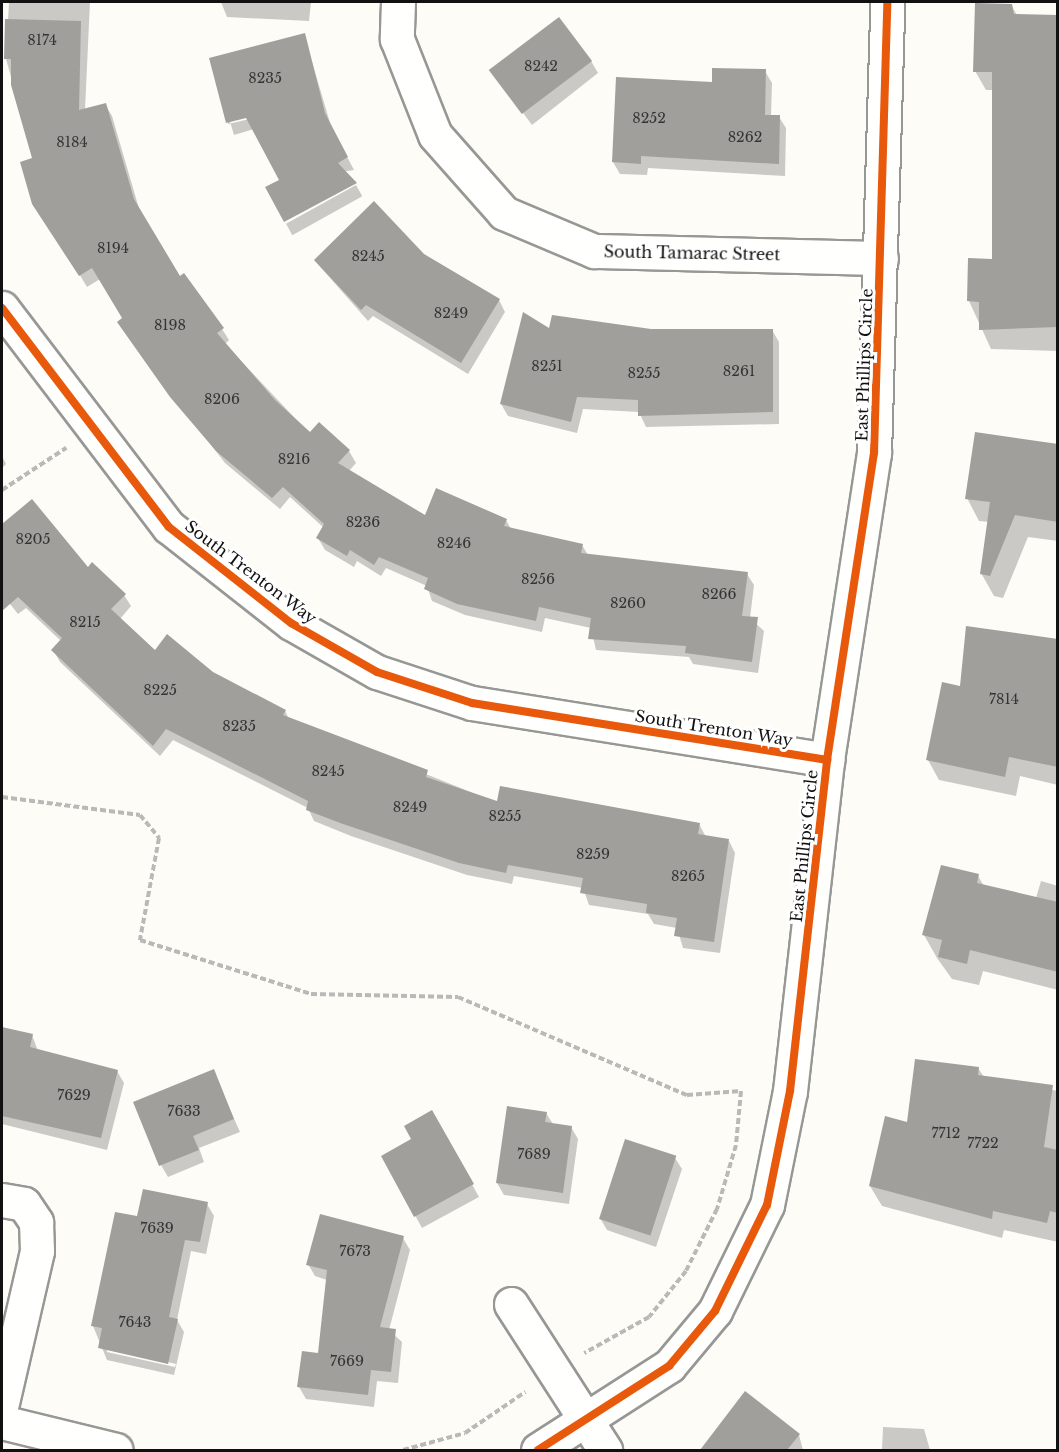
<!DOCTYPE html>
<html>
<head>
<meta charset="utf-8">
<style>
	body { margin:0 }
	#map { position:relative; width:1059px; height:1452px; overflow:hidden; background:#fdfcf7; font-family:"Libre Baskerville",serif }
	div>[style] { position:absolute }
	.shadow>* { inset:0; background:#0003; transform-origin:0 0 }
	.building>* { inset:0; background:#a19f9c; transform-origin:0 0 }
	.path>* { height:4px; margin-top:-2px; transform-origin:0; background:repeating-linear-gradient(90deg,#b9b9b8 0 6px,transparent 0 9px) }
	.roads { filter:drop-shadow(2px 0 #979795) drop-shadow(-2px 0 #979795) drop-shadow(0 2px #979795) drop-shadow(0 -2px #979795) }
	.minor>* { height:33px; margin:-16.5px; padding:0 16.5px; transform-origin:16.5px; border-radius:16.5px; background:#fffffe }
	.cycleway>* { height:8px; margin:-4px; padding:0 4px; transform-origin:4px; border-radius:4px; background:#e8590c }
	span { translate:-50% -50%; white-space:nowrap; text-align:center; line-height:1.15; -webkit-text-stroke:6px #fff; paint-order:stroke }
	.number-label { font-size:14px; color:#353434 }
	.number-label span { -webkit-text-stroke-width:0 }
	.street-label { font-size:16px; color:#111 }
	.frame { position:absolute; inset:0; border:3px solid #111; pointer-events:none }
</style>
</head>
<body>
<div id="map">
	<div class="shadow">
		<div style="clip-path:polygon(9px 2px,90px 2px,85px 110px,105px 104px,112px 116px,140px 212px,179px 278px,222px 329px,229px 340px,225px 344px,310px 434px,319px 424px,349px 451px,356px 463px,349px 471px,425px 517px,506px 520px,511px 529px,582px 545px,588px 555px,747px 574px,754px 585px,750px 618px,764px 631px,758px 673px,693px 664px,689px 657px,596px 650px,591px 628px,545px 618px,542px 632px,465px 615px,432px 601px,427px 586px,386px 568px,381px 576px,357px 561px,354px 567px,325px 550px,318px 538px,324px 528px,290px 497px,280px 509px,225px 463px,126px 334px,124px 319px,100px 279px,87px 287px,37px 203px,34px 159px,6px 59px)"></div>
		<div style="clip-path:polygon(221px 2px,311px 2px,309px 21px,227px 17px)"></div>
		<div style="clip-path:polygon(1011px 5px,1017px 15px,1058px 16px,1058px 351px,991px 349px,969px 301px,993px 260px,994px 90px,986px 90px,975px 71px)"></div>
		<div style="clip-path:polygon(evenodd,304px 35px,331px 126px,354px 170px,281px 181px,254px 129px,234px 135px,211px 59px,304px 35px,253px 115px,254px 118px,228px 124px,228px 121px,253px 115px)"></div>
		<div style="clip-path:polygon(591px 61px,598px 73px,532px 125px,492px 71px)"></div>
		<div style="clip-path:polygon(765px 71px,772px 83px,771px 116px,779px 117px,786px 128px,785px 176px,648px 168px,647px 175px,620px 174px,613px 162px,713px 83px)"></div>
		<div style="left:356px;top:185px;width:13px;height:80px;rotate:61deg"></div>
		<div style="clip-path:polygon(423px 255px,499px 300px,505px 312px,468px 374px,373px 316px,368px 321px,315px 261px)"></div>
		<div style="clip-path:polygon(550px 330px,772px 330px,779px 342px,779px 424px,646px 427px,639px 412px,583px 409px,577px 433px,508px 416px,501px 404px)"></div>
		<div style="clip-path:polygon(1058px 446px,1058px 541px,1028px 537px,1003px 598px,994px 596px,981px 573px,989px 522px,979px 521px,967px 498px)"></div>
		<div style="clip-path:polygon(2px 456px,6px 464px,2px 468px)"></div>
		<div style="clip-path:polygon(32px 501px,88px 569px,124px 595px,131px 606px,120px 619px,155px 652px,212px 673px,285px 711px,289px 719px,498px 803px,699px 824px,706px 837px,729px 841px,735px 853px,720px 953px,683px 948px,677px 928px,654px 924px,648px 914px,589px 905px,583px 888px,514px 876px,512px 884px,467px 875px,351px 836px,314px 821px,308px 808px,173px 740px,160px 756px,60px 662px,53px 650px,61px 641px,26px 608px,18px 614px,2px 594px,2px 526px)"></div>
		<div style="clip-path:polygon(1058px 641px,1058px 785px,1020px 776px,1016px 796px,939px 780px,928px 760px,961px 688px)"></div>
		<div style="clip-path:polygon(978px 876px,984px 886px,1036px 898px,1041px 881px,1058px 886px,1058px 990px,983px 971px,979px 985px,952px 979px,937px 958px,924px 935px)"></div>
		<div style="clip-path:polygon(2px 1029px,32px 1035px,38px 1051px,117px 1071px,124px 1083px,107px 1150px,2px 1124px)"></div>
		<div style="clip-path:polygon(978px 1068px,984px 1077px,1058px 1091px,1058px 1242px,1004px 1230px,1002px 1238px,882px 1206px,870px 1186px,908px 1123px)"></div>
		<div style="clip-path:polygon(213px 1071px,240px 1132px,199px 1148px,204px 1162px,168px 1177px,161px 1165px)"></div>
		<div style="clip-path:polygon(432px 1112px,479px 1197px,422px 1228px,383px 1157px,413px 1140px)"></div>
		<div style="clip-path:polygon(546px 1113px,553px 1124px,571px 1127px,578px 1139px,569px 1204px,504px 1195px,497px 1183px)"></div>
		<div style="clip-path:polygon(675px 1158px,682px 1169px,656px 1247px,607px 1230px,600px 1218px)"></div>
		<div style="clip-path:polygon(evenodd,207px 1204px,214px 1216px,206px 1254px,191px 1251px,177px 1320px,184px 1332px,174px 1375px,107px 1360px,93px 1326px,207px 1204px,107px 1348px,176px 1364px,175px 1367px,107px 1352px,107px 1348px)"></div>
		<div style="clip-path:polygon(403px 1238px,410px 1250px,389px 1330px,402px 1342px,398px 1383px,377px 1381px,374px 1407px,306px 1399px,299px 1387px,319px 1355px,327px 1280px,315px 1276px,308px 1264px)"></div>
		<div style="clip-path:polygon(745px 1394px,799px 1435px,803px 1450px,701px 1450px)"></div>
		<div style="clip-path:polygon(883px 1427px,924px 1429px,930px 1450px,882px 1450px)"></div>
	</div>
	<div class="building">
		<div style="clip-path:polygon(975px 3px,1012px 4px,1014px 14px,1058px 15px,1058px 327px,979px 330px,979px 302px,967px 301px,968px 258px,992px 259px,992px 72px,973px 72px)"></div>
		<div style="left:559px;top:17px;width:55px;height:88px;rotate:53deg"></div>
		<div style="clip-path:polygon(5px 19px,81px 21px,79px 110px,106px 103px,134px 199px,180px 276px,184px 273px,224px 328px,217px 333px,275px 400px,310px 432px,319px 422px,350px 450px,338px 463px,425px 515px,436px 488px,507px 519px,504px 526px,583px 544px,581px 553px,748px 572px,742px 616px,758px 617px,752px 662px,685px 653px,686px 646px,588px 639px,591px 618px,539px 607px,536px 621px,457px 604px,424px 589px,428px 578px,379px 557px,374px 565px,350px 550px,347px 556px,316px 538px,324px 524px,283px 487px,272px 498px,216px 451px,170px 397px,117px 322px,122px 318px,92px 268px,79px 276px,32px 204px,20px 162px,32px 158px,11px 85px,11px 59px,4px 59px)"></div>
		<div style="clip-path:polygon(305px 33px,325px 113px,348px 157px,338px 163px,357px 183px,284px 222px,265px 187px,279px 180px,246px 118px,226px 123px,209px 58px)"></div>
		<div style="clip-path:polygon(712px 68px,766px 69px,765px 115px,780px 115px,779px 164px,641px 156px,641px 164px,612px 162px,616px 77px,712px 82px)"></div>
		<div style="clip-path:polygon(374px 201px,424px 254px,500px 299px,461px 363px,366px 305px,361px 310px,314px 260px)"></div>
		<div style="clip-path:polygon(523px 312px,549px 328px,552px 315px,651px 329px,773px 329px,773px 412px,638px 416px,638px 400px,577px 397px,571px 422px,500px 404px)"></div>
		<div style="clip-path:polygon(975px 432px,1058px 444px,1058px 522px,1015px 515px,990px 576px,980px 574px,990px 502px,965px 499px)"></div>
		<div style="clip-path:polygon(32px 499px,88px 567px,92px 562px,126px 594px,111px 609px,155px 650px,167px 634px,213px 672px,286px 710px,283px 715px,428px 770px,426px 777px,497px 801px,500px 786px,700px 823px,698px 834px,729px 839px,714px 942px,674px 936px,677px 918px,646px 913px,647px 904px,580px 893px,583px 878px,508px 865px,506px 873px,459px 863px,343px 824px,306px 810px,308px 801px,166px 729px,153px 746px,51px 650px,62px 638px,18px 597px,2px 611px,2px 524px)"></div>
		<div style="clip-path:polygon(966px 626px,1058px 639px,1058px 767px,1009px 757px,1005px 777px,926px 760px,942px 682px,960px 686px)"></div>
		<div style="clip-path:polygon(941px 865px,979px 874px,977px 883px,1058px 902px,1058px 972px,970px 950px,967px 964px,938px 957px,942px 940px,922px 935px)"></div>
		<div style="clip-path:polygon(2px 1027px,33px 1034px,30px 1047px,118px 1070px,101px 1138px,2px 1116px)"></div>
		<div style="clip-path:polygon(915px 1059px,979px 1067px,978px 1075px,1053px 1085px,1044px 1147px,1058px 1150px,1058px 1213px,1050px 1211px,1047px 1223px,993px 1211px,992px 1219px,869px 1186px,885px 1116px,907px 1122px)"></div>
		<div style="clip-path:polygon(214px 1069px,234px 1119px,193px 1136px,199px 1150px,159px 1166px,133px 1102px)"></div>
		<div style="clip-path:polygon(507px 1106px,547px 1112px,545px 1122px,572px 1126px,563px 1193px,496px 1183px)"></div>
		<div style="clip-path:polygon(432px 1110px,474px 1184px,414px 1217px,381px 1156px,411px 1139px,404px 1126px)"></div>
		<div style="left:625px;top:1139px;width:54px;height:84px;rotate:18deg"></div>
		<div style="clip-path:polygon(143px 1189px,208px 1202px,200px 1242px,185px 1240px,169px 1317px,178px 1319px,168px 1364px,98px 1348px,102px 1328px,91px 1326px,115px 1212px,137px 1216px)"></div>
		<div style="clip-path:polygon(320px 1214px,404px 1236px,380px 1327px,396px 1329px,391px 1372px,371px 1370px,368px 1395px,297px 1387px,302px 1351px,318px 1353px,327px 1270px,306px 1265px)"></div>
		<div style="clip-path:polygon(745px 1391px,800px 1434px,787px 1450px,700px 1450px)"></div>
	</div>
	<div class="path">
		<div style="left:2px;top:490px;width:77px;rotate:-33.3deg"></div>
		<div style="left:2px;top:797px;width:139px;rotate:7.4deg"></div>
		<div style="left:140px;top:815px;width:30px;rotate:50deg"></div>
		<div style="left:159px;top:838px;width:104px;rotate:100.6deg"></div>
		<div style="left:140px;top:940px;width:179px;rotate:17.5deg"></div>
		<div style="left:311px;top:994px;width:147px;rotate:1.2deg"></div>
		<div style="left:458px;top:997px;width:249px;rotate:23.2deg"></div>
		<div style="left:687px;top:1095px;width:54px;rotate:-4.2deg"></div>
		<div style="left:741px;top:1091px;width:54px;rotate:95.3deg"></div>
		<div style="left:736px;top:1145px;width:67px;rotate:106.5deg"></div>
		<div style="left:717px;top:1209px;width:69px;rotate:116.6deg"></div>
		<div style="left:686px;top:1271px;width:59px;rotate:128.8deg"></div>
		<div style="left:649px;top:1317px;width:74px;rotate:151deg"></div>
		<div style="left:403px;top:1450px;width:64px;rotate:-15.3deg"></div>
		<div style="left:465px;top:1433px;width:73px;rotate:-34.3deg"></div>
	</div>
	<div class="roads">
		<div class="minor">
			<div style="left:398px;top:2px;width:37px;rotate:92deg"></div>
			<div style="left:397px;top:39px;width:103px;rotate:68.4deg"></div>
			<div style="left:435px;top:135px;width:104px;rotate:48.5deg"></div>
			<div style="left:504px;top:213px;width:98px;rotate:22.9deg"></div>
			<div style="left:594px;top:251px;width:287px;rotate:1.4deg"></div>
			<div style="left:2px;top:308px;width:275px;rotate:52.7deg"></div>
			<div style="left:169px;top:527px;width:155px;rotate:38.2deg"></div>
			<div style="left:291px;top:623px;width:99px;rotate:29.7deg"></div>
			<div style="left:377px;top:672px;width:100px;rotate:18.1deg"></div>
			<div style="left:472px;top:703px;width:360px;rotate:9.1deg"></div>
			<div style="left:2px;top:1200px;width:22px;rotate:10deg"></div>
			<div style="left:24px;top:1204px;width:22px;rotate:56deg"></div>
			<div style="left:36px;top:1222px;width:29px;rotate:88deg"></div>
			<div style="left:37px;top:1251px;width:156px;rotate:103deg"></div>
			<div style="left:511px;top:1304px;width:174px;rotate:57.2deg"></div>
			<div style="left:2px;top:1422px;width:117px;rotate:13.8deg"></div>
			<div style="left:538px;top:1450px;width:156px;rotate:-32.7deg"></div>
			<div style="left:669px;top:1366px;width:72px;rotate:-50.1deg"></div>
			<div style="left:715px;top:1311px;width:118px;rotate:-63.9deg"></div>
			<div style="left:767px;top:1205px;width:116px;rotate:-78.6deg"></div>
			<div style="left:790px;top:1091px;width:333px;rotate:-83.6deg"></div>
			<div style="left:827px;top:760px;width:311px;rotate:-81.3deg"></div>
			<div style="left:874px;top:453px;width:451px;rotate:-88.3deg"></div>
		</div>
	</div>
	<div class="cycleway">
		<div style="left:2px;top:308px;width:275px;rotate:52.7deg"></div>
		<div style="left:169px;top:527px;width:155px;rotate:38.2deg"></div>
		<div style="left:291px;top:623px;width:99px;rotate:29.7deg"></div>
		<div style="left:377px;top:672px;width:100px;rotate:18.1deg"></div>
		<div style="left:472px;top:703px;width:360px;rotate:9.1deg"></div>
		<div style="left:538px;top:1450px;width:156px;rotate:-32.7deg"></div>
		<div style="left:669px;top:1366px;width:72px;rotate:-50.1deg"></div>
		<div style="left:715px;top:1311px;width:118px;rotate:-63.9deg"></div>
		<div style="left:767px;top:1205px;width:116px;rotate:-78.6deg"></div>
		<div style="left:790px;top:1091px;width:333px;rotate:-83.6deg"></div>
		<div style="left:827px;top:760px;width:311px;rotate:-81.3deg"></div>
		<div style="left:874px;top:453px;width:451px;rotate:-88.3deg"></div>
	</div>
	<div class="number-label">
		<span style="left:42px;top:40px">8174</span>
		<span style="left:541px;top:66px">8242</span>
		<span style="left:265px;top:78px">8235</span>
		<span style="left:649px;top:118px">8252</span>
		<span style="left:745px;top:137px">8262</span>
		<span style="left:72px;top:142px">8184</span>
		<span style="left:113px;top:248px">8194</span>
		<span style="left:368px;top:256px">8245</span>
		<span style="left:451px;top:313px">8249</span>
		<span style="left:170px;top:325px">8198</span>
		<span style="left:547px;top:366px">8251</span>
		<span style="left:739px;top:371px">8261</span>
		<span style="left:644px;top:373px">8255</span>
		<span style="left:222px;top:399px">8206</span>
		<span style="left:294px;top:459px">8216</span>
		<span style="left:363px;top:522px">8236</span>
		<span style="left:33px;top:539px">8205</span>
		<span style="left:454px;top:543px">8246</span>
		<span style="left:538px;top:579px">8256</span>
		<span style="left:719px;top:594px">8266</span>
		<span style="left:628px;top:603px">8260</span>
		<span style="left:85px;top:622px">8215</span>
		<span style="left:160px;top:690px">8225</span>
		<span style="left:1004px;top:699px">7814</span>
		<span style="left:239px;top:726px">8235</span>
		<span style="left:328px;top:771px">8245</span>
		<span style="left:410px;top:807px">8249</span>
		<span style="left:505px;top:816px">8255</span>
		<span style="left:593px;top:854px">8259</span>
		<span style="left:688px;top:876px">8265</span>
		<span style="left:74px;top:1095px">7629</span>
		<span style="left:184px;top:1111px">7633</span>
		<span style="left:946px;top:1133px">7712</span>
		<span style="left:983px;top:1143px">7722</span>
		<span style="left:534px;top:1154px">7689</span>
		<span style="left:157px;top:1228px">7639</span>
		<span style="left:355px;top:1251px">7673</span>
		<span style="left:135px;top:1322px">7643</span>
		<span style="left:347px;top:1361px">7669</span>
	</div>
	<div class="street-label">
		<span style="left:692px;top:253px;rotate:1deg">South Tamarac Street</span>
		<span style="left:864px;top:365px;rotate:-88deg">East Phillips Circle</span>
		<span style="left:251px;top:572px;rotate:37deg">South Trenton Way</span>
		<span style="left:714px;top:728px;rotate:9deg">South Trenton Way</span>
		<span style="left:804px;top:846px;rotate:-84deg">East Phillips Circle</span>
	</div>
	<div class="frame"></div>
</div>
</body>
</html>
